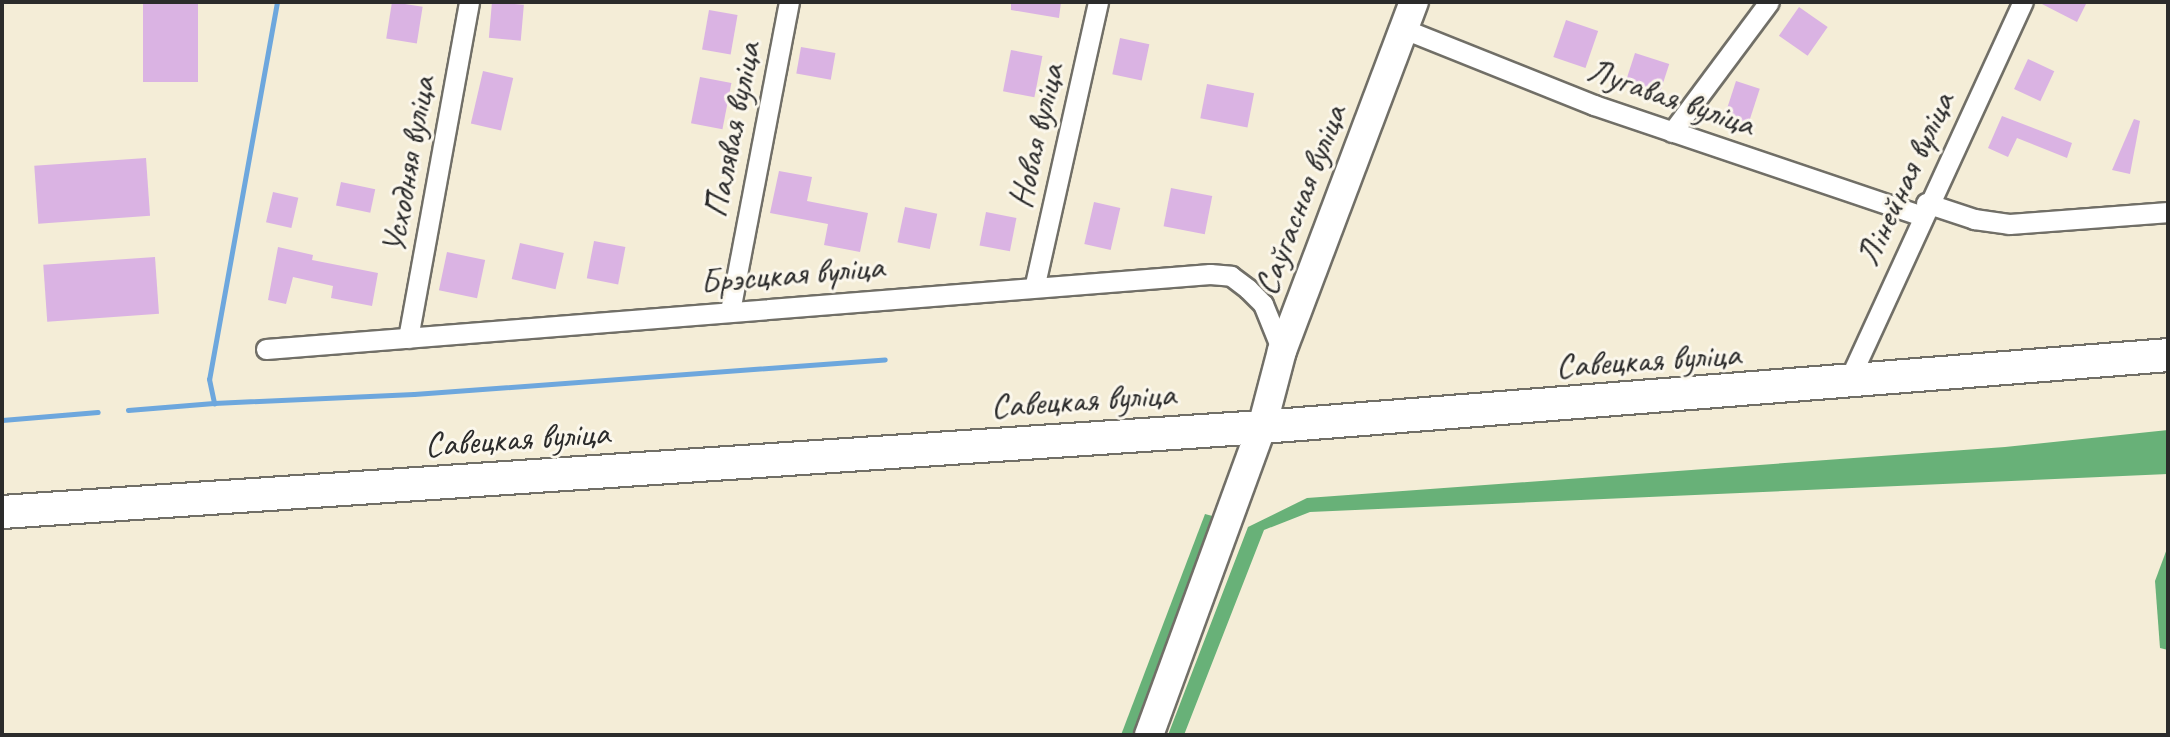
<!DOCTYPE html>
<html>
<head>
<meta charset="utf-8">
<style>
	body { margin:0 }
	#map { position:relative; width:2170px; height:737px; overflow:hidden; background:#f4edd7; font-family:Caveat,sans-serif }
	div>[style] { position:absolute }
	.forest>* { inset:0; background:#68b178 }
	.stream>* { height:5px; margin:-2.5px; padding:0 2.5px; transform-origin:2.5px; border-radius:2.5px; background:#6da7dd }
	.building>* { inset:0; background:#dab3e3; transform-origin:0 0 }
	.roads { filter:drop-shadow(2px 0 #716f67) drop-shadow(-2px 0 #716f67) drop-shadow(0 2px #716f67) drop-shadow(0 -2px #716f67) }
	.street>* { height:19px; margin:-9.5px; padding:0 9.5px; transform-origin:9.5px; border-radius:9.5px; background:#fff }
	.secondary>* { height:28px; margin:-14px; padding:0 14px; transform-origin:14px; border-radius:14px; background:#fff }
	.primary>* { height:32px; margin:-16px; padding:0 16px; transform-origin:16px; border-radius:16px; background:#fff }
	span { translate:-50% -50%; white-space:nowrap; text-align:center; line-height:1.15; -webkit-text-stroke:6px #fbf7ec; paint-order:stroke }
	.street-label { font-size:35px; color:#2b2b2b }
	.frame { position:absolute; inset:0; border:4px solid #2b2b2b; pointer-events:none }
</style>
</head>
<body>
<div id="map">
	<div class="forest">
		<div style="clip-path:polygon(2168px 430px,2168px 474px,1310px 512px,1264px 530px,1184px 735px,1168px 735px,1248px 527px,1307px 498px,2005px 447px)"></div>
		<div style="clip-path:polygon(1205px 514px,1216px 517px,1138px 735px,1121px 735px)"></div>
		<div style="clip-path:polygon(2168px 546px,2168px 650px,2160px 648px,2155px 581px)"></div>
	</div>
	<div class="stream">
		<div style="left:277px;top:2px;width:383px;rotate:100.2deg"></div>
		<div style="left:209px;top:379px;width:25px;rotate:78deg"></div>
		<div style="left:214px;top:403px;width:200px;rotate:-2.6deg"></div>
		<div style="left:414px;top:394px;width:472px;rotate:-4.2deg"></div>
		<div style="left:128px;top:410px;width:86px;rotate:-4.7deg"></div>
		<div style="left:2px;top:420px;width:96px;rotate:-4.8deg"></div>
	</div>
	<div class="building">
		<div style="left:143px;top:2px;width:55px;height:80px"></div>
		<div style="left:392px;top:2px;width:31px;height:37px;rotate:9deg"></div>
		<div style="left:492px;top:2px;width:32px;height:36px;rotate:5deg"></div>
		<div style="clip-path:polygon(1011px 2px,1061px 2px,1059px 18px,1011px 10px)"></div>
		<div style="clip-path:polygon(2038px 2px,2087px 2px,2077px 22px)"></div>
		<div style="left:1799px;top:7px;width:35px;height:35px;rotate:35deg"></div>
		<div style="left:709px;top:10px;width:29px;height:40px;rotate:10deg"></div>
		<div style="left:1566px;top:20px;width:34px;height:39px;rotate:19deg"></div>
		<div style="left:1120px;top:38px;width:30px;height:37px;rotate:12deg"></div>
		<div style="left:801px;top:47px;width:35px;height:27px;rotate:10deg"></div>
		<div style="left:1011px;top:50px;width:32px;height:42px;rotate:11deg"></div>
		<div style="left:1635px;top:53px;width:36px;height:32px;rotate:18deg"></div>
		<div style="left:2028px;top:59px;width:29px;height:33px;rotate:25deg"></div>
		<div style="left:483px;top:71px;width:31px;height:54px;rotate:13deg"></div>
		<div style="left:700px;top:77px;width:32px;height:47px;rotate:11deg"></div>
		<div style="left:1736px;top:81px;width:25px;height:41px;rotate:18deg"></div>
		<div style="left:1207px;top:84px;width:48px;height:35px;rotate:11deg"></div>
		<div style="clip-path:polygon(2002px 116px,2072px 143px,2067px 158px,2017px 138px,2008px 157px,1988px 148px)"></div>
		<div style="clip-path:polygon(2134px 119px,2140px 121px,2130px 174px,2112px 170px)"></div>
		<div style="left:146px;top:158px;width:58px;height:112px;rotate:86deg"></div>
		<div style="clip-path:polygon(779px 171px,812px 177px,807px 201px,868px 213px,860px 252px,824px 245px,828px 224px,770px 213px)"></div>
		<div style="left:341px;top:182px;width:35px;height:24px;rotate:12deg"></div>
		<div style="left:1171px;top:188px;width:42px;height:39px;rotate:11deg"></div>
		<div style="left:273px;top:192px;width:26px;height:31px;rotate:13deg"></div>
		<div style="left:1094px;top:202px;width:27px;height:43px;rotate:13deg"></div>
		<div style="left:905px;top:207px;width:33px;height:36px;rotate:12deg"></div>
		<div style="left:986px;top:212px;width:31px;height:34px;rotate:11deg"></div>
		<div style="left:594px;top:241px;width:32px;height:38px;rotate:11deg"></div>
		<div style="left:520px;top:243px;width:45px;height:37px;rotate:13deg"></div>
		<div style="clip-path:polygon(278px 247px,313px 255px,312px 260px,378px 273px,372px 306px,331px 298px,333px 286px,293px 277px,286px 304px,268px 300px)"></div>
		<div style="left:447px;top:252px;width:39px;height:39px;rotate:12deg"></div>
		<div style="left:155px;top:257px;width:57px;height:112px;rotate:86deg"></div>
	</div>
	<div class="roads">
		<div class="street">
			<div style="left:1404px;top:29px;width:205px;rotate:21.8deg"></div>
			<div style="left:1594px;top:105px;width:345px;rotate:18.7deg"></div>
			<div style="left:1672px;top:132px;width:162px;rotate:-53.3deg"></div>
			<div style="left:1926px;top:203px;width:51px;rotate:18.4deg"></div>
			<div style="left:1974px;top:219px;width:35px;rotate:8deg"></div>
			<div style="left:2009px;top:224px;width:159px;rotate:-4.3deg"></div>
			<div style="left:1035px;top:284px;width:289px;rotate:-77.4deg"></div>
			<div style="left:730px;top:311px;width:315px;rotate:-79.2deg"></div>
			<div style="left:408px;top:338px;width:341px;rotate:-79.7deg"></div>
			<div style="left:266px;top:349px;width:947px;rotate:-4.54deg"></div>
			<div style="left:1210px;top:274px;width:21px;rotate:5deg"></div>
			<div style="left:1231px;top:276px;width:21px;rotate:37deg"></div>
			<div style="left:1248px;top:289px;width:21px;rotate:45deg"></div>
			<div style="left:1263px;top:304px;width:51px;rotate:68deg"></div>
			<div style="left:1847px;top:384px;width:421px;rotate:-65.3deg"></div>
		</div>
		<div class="secondary">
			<div style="left:1149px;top:735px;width:328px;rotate:-69.9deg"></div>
			<div style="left:1262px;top:427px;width:79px;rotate:-75.3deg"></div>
			<div style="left:1282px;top:351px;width:373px;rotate:-69.3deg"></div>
		</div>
		<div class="primary">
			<div style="left:2px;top:512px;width:1263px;rotate:-3.86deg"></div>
			<div style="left:1262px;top:427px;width:909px;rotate:-4.54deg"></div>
		</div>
	</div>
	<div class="street-label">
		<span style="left:1671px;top:97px;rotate:19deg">Лугавая вуліца</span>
		<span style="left:732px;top:130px;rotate:-79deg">Палявая вуліца</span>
		<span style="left:1036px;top:136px;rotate:-77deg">Новая вуліца</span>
		<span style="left:408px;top:165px;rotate:-80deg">Усходняя вуліца</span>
		<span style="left:1905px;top:179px;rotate:-65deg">Лінейная вуліца</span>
		<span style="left:1300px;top:200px;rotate:-69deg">Саўгасная вуліца</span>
		<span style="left:792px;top:274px;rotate:-5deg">Брэсцкая вуліца</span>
		<span style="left:1648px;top:360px;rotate:-4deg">Савецкая вуліца</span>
		<span style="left:1083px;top:400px;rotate:-4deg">Савецкая вуліца</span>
		<span style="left:517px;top:439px;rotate:-4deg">Савецкая вуліца</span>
	</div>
	<div class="frame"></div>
</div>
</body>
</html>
